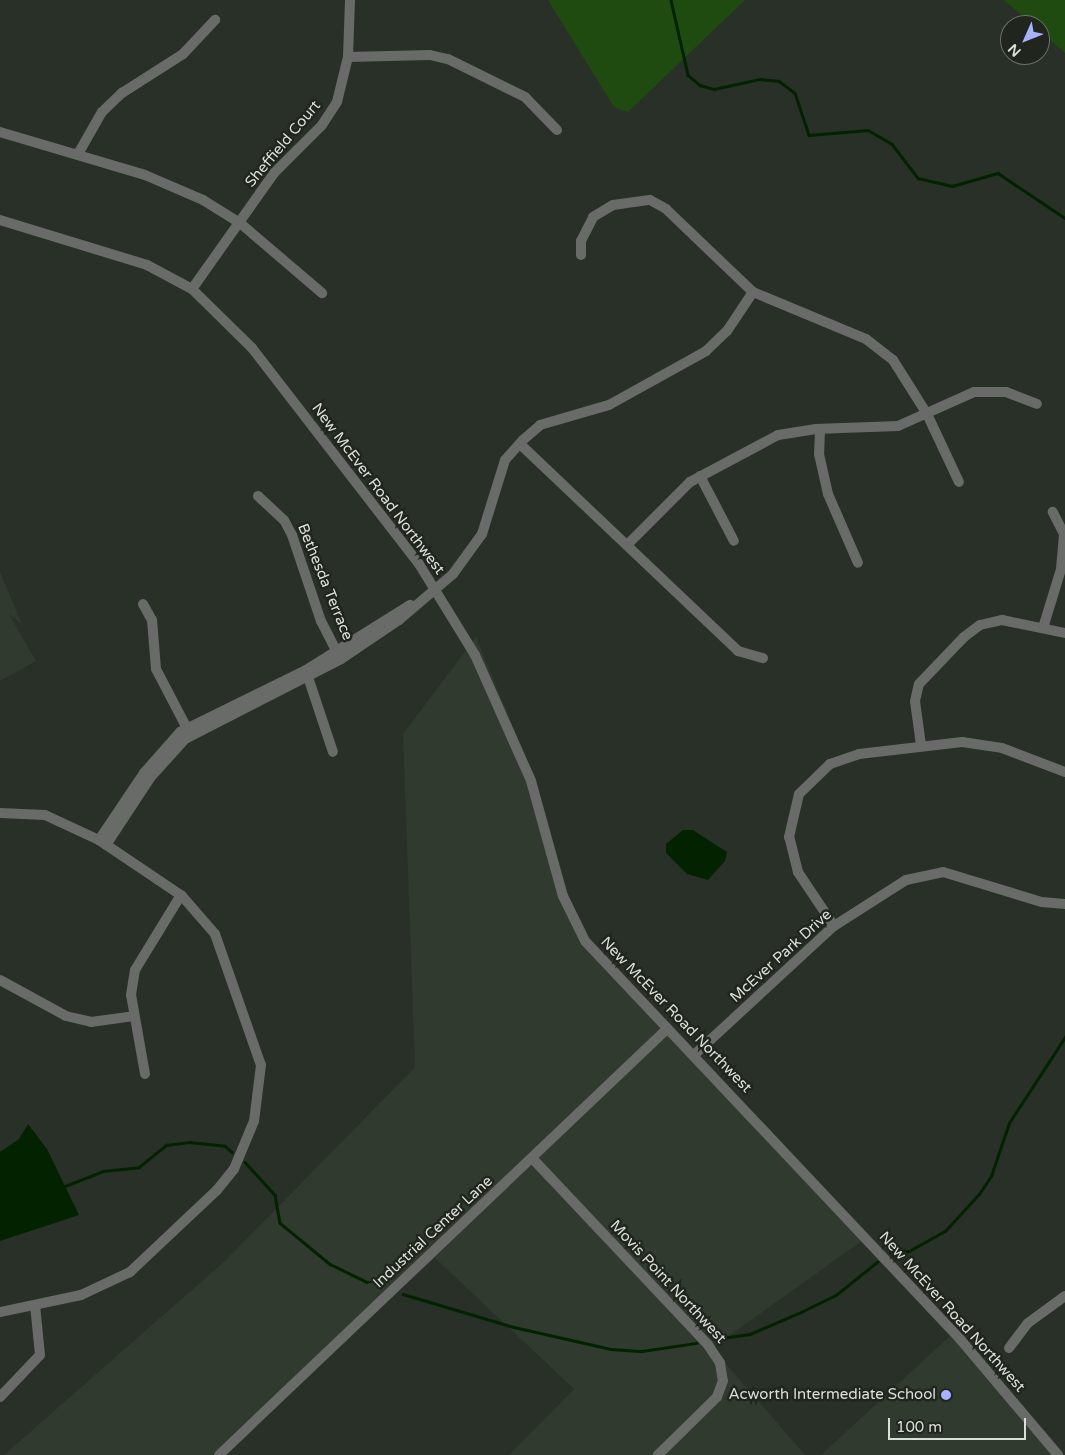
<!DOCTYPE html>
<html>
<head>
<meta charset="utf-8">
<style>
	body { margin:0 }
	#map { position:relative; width:1065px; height:1455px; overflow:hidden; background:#293028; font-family:"Varela Round",sans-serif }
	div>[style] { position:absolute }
	.built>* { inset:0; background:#303a2e }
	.green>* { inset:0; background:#204b10 }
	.water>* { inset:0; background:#032200 }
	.stream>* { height:2.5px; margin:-1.25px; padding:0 1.25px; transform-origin:1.25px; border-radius:1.25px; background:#032200 }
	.minor>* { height:10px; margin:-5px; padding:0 5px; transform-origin:5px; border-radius:5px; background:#686b67 }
	.dots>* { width:14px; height:14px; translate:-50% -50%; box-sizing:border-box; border:2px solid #20261e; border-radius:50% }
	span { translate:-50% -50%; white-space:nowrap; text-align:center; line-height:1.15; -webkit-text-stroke:5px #20261e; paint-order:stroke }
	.street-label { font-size:15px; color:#dbdfda }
	.poi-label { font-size:15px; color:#dbdfda }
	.right { translate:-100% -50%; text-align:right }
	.north { position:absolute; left:1000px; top:15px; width:50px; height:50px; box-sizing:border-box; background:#20261e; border:1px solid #6b7069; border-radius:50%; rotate:226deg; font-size:14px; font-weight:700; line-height:20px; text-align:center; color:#dbdfda }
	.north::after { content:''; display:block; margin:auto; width:18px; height:22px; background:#a7b1fc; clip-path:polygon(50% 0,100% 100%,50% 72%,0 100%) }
	.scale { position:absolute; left:888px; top:1418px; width:138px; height:22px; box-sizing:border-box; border:2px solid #dbdfda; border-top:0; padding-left:6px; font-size:15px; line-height:18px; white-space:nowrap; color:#dbdfda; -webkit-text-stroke:4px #20261e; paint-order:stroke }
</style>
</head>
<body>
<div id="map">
	<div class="built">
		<div style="clip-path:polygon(0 572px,22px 624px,9px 614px,36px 661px,0 681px)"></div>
		<div style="clip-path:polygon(476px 637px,518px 739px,550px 859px,600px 962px,863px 1240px,712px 1348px,805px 1455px,509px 1455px,574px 1389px,435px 1258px,212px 1455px,4px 1455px,225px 1261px,415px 1067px,403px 734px)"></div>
		<div style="clip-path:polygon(951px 1335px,1060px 1455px,821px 1455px)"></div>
	</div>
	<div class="green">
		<div style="clip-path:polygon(548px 0,745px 0,628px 112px,614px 107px)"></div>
		<div style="clip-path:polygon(1004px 0,1065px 0,1065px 53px,1040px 31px,1040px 25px,1033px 25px)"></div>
	</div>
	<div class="water">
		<div style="clip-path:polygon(683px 830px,693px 830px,727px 852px,725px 861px,708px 880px,687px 874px,666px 853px,666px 844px)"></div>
		<div style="clip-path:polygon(28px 1124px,47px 1149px,79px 1215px,0 1241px,0 1152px,19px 1139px)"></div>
	</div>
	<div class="stream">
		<div style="left:671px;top:0;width:77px;rotate:77.2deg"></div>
		<div style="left:688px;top:75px;width:16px;rotate:40deg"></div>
		<div style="left:700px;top:85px;width:15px;rotate:16deg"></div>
		<div style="left:714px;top:89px;width:47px;rotate:-12.3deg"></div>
		<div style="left:760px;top:79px;width:19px;rotate:6deg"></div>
		<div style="left:779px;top:81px;width:20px;rotate:37deg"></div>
		<div style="left:795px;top:93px;width:44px;rotate:71.6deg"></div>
		<div style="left:809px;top:135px;width:59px;rotate:-4.8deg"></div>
		<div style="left:868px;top:130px;width:28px;rotate:30deg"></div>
		<div style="left:892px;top:144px;width:43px;rotate:52.6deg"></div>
		<div style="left:918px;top:178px;width:35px;rotate:13deg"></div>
		<div style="left:952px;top:186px;width:48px;rotate:-15.8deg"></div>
		<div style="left:998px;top:173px;width:81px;rotate:33.9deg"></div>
		<div style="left:245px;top:1162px;width:45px;rotate:47.7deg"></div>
		<div style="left:275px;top:1195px;width:28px;rotate:80deg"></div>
		<div style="left:280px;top:1223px;width:65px;rotate:39.4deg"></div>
		<div style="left:330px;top:1264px;width:41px;rotate:25.9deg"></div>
		<div style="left:367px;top:1282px;width:11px"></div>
		<div style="left:65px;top:1186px;width:41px;rotate:-21.5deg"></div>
		<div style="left:103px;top:1171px;width:36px;rotate:-6deg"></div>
		<div style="left:139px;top:1167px;width:35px;rotate:-39deg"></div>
		<div style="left:166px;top:1145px;width:23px;rotate:-7deg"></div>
		<div style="left:189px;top:1142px;width:36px;rotate:6deg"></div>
		<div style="left:225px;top:1146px;width:9px;rotate:41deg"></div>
		<div style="left:890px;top:1252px;width:19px;rotate:-3deg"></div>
		<div style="left:909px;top:1251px;width:41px;rotate:-29.1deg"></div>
		<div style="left:945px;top:1231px;width:50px;rotate:-47.4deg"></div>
		<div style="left:979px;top:1194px;width:22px;rotate:-56deg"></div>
		<div style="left:991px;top:1176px;width:56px;rotate:-71.2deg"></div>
		<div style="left:1009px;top:1123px;width:103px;rotate:-56.9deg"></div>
		<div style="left:403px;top:1294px;width:116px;rotate:16.6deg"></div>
		<div style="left:514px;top:1327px;width:99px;rotate:12.8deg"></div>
		<div style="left:611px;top:1349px;width:31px;rotate:4deg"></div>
		<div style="left:642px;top:1351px;width:55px;rotate:-8.4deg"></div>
		<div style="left:714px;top:1339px;width:36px;rotate:-8deg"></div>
		<div style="left:750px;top:1334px;width:56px;rotate:-23.3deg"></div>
		<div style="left:801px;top:1312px;width:39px;rotate:-26deg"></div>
		<div style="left:836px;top:1295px;width:53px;rotate:-38.8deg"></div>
	</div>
	<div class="minor">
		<div style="left:348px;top:57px;width:82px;rotate:-1.4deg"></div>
		<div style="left:430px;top:55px;width:18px;rotate:13deg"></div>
		<div style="left:448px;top:59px;width:86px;rotate:26.3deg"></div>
		<div style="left:525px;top:97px;width:46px;rotate:45.9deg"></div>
		<div style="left:0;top:132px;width:151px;rotate:16.5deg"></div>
		<div style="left:145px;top:175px;width:63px;rotate:23.3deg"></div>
		<div style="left:203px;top:200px;width:44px;rotate:31.9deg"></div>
		<div style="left:240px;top:223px;width:108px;rotate:40.5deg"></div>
		<div style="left:78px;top:154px;width:48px;rotate:-60.3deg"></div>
		<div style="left:102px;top:112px;width:28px;rotate:-44deg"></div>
		<div style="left:122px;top:93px;width:72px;rotate:-32.6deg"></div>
		<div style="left:183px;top:54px;width:47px;rotate:-46.7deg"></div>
		<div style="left:0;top:220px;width:154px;rotate:17deg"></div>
		<div style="left:147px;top:265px;width:51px;rotate:28.1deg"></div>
		<div style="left:192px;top:289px;width:84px;rotate:44.5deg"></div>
		<div style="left:252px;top:348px;width:273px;rotate:52.3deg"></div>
		<div style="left:419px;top:564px;width:107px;rotate:58.4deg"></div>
		<div style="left:475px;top:655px;width:138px;rotate:66deg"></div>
		<div style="left:531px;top:781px;width:119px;rotate:74.5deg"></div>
		<div style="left:563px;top:896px;width:50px;rotate:63.9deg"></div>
		<div style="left:585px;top:941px;width:547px;rotate:46.7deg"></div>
		<div style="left:960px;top:1339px;width:152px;rotate:49.8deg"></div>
		<div style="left:581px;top:255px;width:14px;rotate:-90deg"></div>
		<div style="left:581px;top:241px;width:27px;rotate:-63deg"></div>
		<div style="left:593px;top:217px;width:23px;rotate:-31deg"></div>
		<div style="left:613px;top:205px;width:37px;rotate:-8deg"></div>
		<div style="left:650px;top:200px;width:18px;rotate:29deg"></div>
		<div style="left:666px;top:209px;width:120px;rotate:43.7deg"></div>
		<div style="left:753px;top:292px;width:122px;rotate:22.6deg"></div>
		<div style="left:866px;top:339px;width:34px;rotate:38deg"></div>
		<div style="left:893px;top:360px;width:64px;rotate:57.8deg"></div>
		<div style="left:927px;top:414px;width:75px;rotate:64.8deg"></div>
		<div style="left:192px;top:289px;width:142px;rotate:-54.7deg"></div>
		<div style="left:274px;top:173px;width:68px;rotate:-45deg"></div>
		<div style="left:322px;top:125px;width:27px;rotate:-57deg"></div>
		<div style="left:337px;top:102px;width:46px;rotate:-76.3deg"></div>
		<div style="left:348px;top:57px;width:57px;rotate:-88deg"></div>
		<div style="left:820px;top:429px;width:25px;rotate:92deg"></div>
		<div style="left:819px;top:454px;width:41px;rotate:77.3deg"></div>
		<div style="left:828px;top:494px;width:75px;rotate:66.5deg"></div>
		<div style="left:520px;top:444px;width:301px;rotate:43.5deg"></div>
		<div style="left:738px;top:651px;width:26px;rotate:16deg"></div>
		<div style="left:700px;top:476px;width:73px;rotate:62.4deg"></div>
		<div style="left:258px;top:496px;width:35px;rotate:43deg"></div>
		<div style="left:284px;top:520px;width:17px;rotate:62deg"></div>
		<div style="left:292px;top:535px;width:91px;rotate:71.4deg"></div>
		<div style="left:321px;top:621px;width:39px;rotate:63deg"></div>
		<div style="left:627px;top:545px;width:89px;rotate:-45deg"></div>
		<div style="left:690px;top:482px;width:100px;rotate:-28.1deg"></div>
		<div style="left:778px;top:435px;width:37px;rotate:-9deg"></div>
		<div style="left:815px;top:429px;width:83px;rotate:-2.1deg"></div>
		<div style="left:898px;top:426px;width:83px;rotate:-24.1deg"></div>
		<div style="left:974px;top:392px;width:32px"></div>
		<div style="left:1006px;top:392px;width:33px;rotate:21deg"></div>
		<div style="left:143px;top:604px;width:18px;rotate:61deg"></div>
		<div style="left:152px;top:620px;width:49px;rotate:85.3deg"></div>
		<div style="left:156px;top:669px;width:73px;rotate:62.4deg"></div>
		<div style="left:1043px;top:628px;width:62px;rotate:-73deg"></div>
		<div style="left:1061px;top:569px;width:35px;rotate:-85deg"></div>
		<div style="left:1064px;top:534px;width:25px;rotate:-117deg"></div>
		<div style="left:306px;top:671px;width:85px;rotate:71.6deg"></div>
		<div style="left:921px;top:745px;width:44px;rotate:-97.8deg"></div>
		<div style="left:915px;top:701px;width:17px;rotate:-77deg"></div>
		<div style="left:919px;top:684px;width:65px;rotate:-46.2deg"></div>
		<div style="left:964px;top:637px;width:20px;rotate:-37deg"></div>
		<div style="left:980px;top:625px;width:23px;rotate:-13deg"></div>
		<div style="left:1002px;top:620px;width:64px;rotate:11.7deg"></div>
		<div style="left:0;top:813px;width:45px;rotate:2.5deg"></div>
		<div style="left:45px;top:815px;width:60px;rotate:24.8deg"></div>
		<div style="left:99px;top:840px;width:100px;rotate:34deg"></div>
		<div style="left:182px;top:896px;width:50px;rotate:49deg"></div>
		<div style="left:215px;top:934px;width:139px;rotate:70.7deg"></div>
		<div style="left:261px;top:1065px;width:56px;rotate:97.1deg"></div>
		<div style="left:254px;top:1121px;width:52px;rotate:112.6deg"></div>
		<div style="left:234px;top:1169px;width:27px;rotate:129deg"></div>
		<div style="left:217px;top:1190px;width:120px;rotate:136.7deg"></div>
		<div style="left:130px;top:1272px;width:54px;rotate:154.9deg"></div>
		<div style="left:81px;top:1295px;width:83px;rotate:168.1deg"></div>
		<div style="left:99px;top:840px;width:81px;rotate:-56.1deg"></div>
		<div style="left:144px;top:773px;width:55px;rotate:-48.7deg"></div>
		<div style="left:180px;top:732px;width:140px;rotate:-26.2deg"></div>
		<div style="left:306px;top:670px;width:123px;rotate:-32deg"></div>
		<div style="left:106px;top:845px;width:80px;rotate:-56.7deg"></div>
		<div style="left:150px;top:778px;width:52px;rotate:-48.1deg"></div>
		<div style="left:185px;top:739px;width:175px;rotate:-27.1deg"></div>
		<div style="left:341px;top:659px;width:70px;rotate:-33.9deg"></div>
		<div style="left:399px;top:620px;width:71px;rotate:-40.4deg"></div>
		<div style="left:453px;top:574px;width:49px;rotate:-54.1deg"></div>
		<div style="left:482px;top:534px;width:77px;rotate:-72.7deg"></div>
		<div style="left:505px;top:460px;width:27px;rotate:-48deg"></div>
		<div style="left:523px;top:440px;width:23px;rotate:-41deg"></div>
		<div style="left:540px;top:425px;width:72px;rotate:-16.2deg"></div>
		<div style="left:609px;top:405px;width:111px;rotate:-29.1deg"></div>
		<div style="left:706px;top:351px;width:29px;rotate:-44deg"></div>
		<div style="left:727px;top:331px;width:47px;rotate:-56.3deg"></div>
		<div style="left:834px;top:926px;width:65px;rotate:-123.7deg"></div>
		<div style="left:798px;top:872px;width:36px;rotate:-104deg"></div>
		<div style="left:789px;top:837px;width:44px;rotate:-76.9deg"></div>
		<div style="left:799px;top:794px;width:43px;rotate:-44.1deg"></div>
		<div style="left:830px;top:764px;width:31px;rotate:-19deg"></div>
		<div style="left:859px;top:754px;width:104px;rotate:-6.6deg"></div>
		<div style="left:962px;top:742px;width:40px;rotate:8.5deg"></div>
		<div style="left:1002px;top:748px;width:67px;rotate:20.9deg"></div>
		<div style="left:0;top:980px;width:75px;rotate:28.6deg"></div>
		<div style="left:66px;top:1016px;width:26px;rotate:13deg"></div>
		<div style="left:91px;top:1022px;width:43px;rotate:-7.9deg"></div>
		<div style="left:694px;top:1055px;width:190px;rotate:-42.7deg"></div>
		<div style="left:834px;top:926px;width:85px;rotate:-32.6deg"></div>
		<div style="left:906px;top:880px;width:38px;rotate:-12deg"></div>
		<div style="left:943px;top:872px;width:103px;rotate:16.9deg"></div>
		<div style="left:1042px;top:902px;width:23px;rotate:5deg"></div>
		<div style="left:145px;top:1074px;width:80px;rotate:-100deg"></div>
		<div style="left:131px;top:995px;width:25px;rotate:-81deg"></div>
		<div style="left:135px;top:970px;width:88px;rotate:-58.5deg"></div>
		<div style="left:532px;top:1158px;width:257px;rotate:46.7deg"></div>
		<div style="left:708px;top:1345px;width:22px;rotate:56deg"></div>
		<div style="left:720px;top:1363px;width:18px;rotate:81deg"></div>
		<div style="left:723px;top:1381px;width:17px;rotate:111deg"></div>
		<div style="left:717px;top:1397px;width:83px;rotate:135.5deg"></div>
		<div style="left:1009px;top:1348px;width:31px;rotate:-53deg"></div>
		<div style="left:1028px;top:1323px;width:46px;rotate:-36.1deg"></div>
		<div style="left:0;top:1397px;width:58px;rotate:-46.4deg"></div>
		<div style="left:40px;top:1355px;width:50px;rotate:-95.7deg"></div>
		<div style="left:219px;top:1455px;width:618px;rotate:-43.56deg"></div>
	</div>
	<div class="dots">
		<div style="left:946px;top:1395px;background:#a7b1fc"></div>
	</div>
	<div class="street-label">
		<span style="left:283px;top:144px;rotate:-50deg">Sheffield Court</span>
		<span style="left:378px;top:489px;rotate:53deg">New McEver Road Northwest</span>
		<span style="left:325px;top:582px;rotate:68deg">Bethesda Terrace</span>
		<span style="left:781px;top:956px;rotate:-42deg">McEver Park Drive</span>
		<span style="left:676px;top:1015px;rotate:46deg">New McEver Road Northwest</span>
		<span style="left:433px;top:1232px;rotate:-43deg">Industrial Center Lane</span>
		<span style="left:668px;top:1282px;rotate:47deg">Movis Point Northwest</span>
		<span style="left:952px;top:1312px;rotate:48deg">New McEver Road Northwest</span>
	</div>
	<div class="poi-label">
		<span class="right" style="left:936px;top:1395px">Acworth Intermediate School</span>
	</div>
	<div class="north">N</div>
	<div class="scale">100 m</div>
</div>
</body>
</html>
